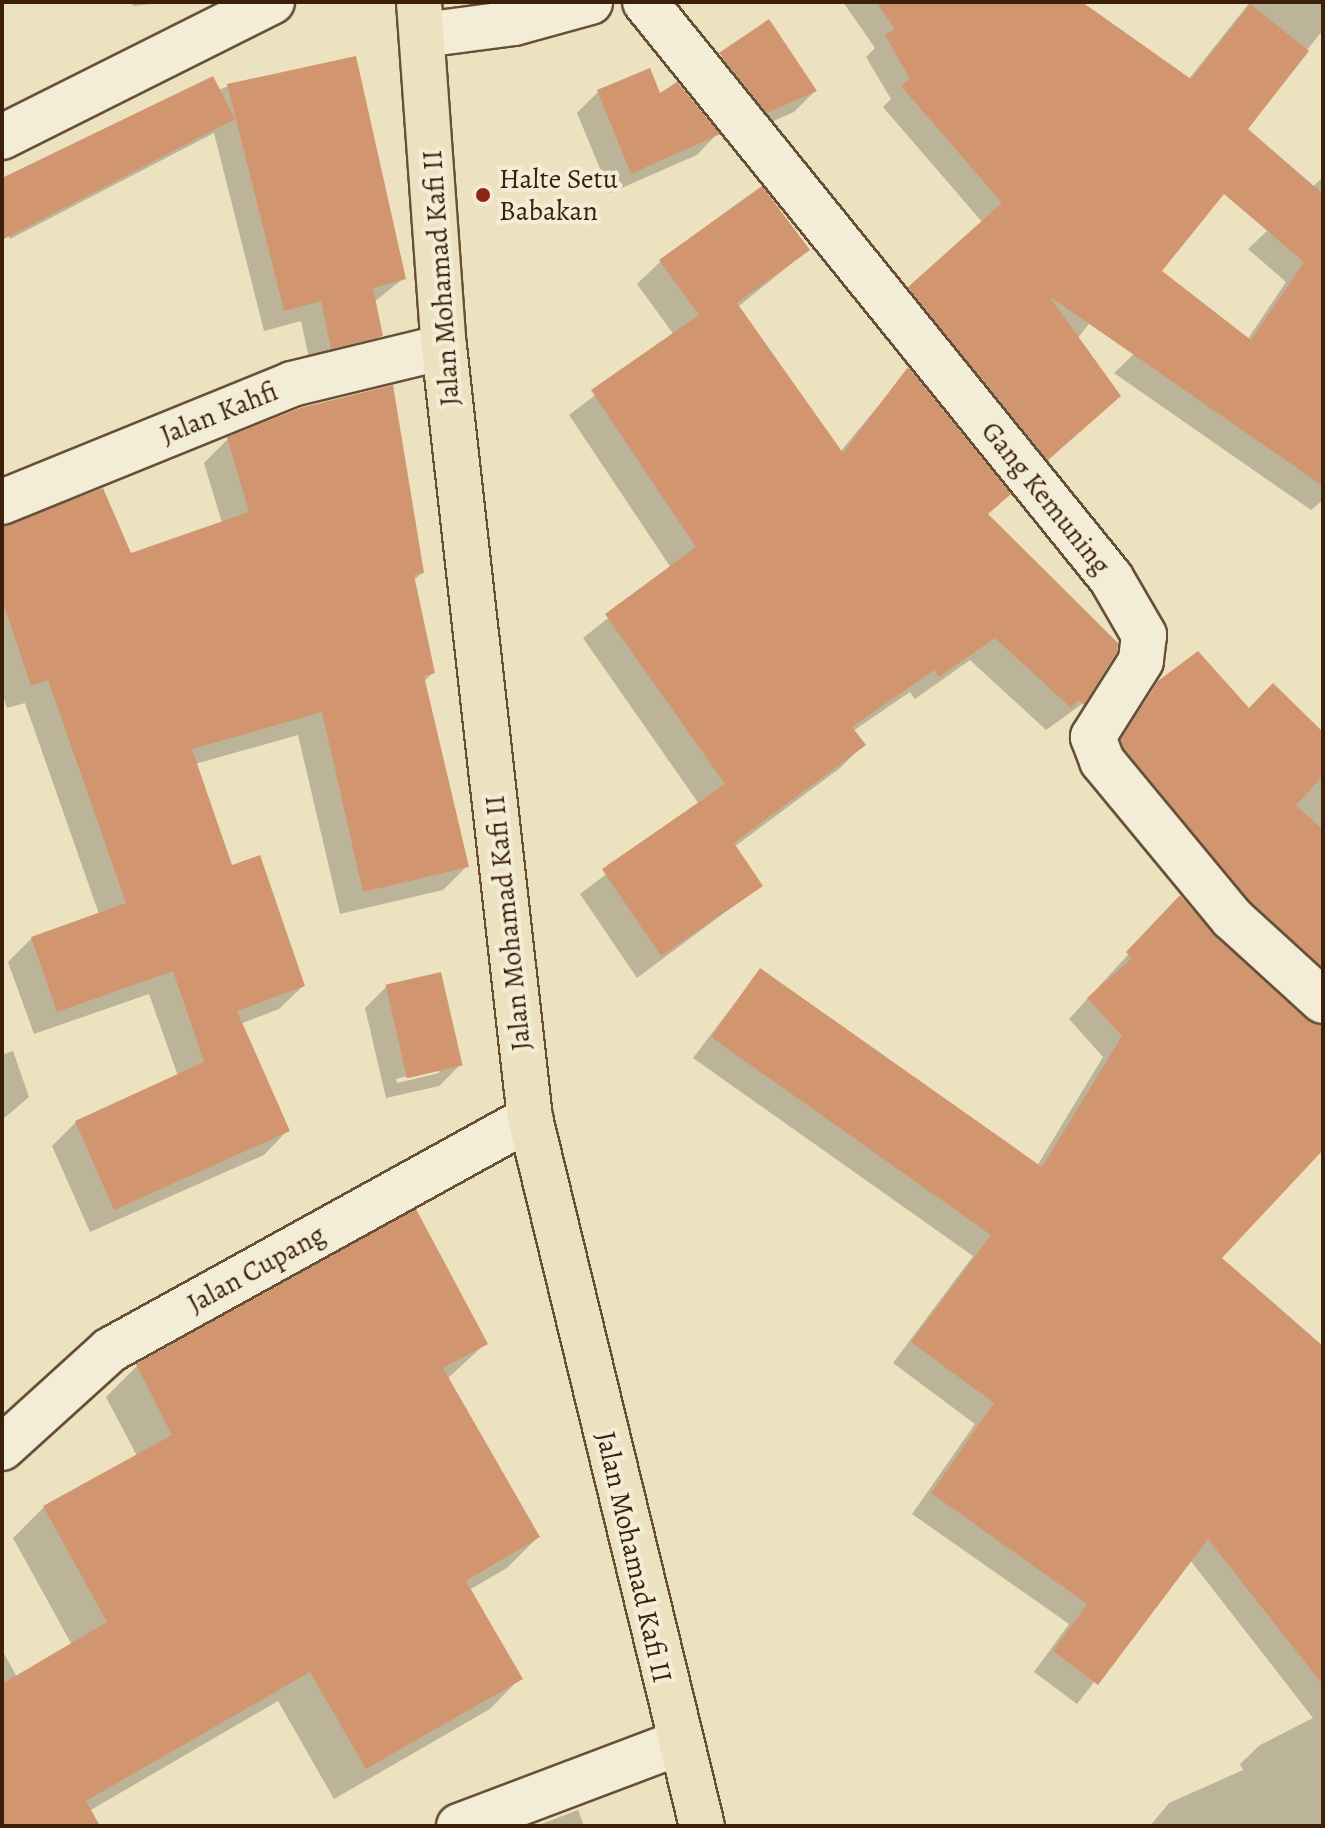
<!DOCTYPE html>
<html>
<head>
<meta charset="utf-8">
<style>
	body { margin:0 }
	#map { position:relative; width:1325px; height:1828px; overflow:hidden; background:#ece2c0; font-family:Alegreya,serif }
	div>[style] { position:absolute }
	.shadow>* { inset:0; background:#0003 }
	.building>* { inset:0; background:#d19670; transform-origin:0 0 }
	.roads { filter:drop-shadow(2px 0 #685036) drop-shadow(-2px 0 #685036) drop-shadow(0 2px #685036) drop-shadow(0 -2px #685036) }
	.minor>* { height:44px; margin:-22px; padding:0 22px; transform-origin:22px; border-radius:22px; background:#f3ecd6 }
	.major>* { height:44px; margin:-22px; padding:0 22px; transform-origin:22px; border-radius:22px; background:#ece2c0 }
	.dots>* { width:22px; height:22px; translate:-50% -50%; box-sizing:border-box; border:4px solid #f3ecd6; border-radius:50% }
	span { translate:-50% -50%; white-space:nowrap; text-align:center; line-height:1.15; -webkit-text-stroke:8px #f3ecd6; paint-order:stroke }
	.poi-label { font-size:28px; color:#3c1f08 }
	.left { translate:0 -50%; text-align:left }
	.street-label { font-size:28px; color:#3c1f08 }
	.frame { position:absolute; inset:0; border:4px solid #3c1f08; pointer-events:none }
</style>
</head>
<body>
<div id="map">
	<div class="shadow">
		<div style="clip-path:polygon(132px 2px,171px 2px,133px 6px)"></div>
		<div style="clip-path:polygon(843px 2px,1080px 2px,1188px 80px,1250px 2px,1323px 2px,1323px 30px,1077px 339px,1098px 415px,1027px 479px,890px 309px,983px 223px,883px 107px,891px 99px,866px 57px,875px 48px)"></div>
		<div style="clip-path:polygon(768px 22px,815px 91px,794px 112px,746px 133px,699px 76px)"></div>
		<div style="clip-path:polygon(228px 86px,404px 278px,374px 302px,380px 336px,360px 356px,311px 368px,301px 321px,264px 331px,214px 133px,10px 239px,2px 224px,2px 186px)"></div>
		<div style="clip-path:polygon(598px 92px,659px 96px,717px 134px,697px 155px,610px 193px,577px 113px)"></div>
		<div style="clip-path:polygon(1323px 177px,1323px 500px,1311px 510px,1114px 373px,1193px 298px,1247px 340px,1286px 282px,1248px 249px)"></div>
		<div style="clip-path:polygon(808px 250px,738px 307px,840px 452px,908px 370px,986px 516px,1115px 644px,1082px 704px,1046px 730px,970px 660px,915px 699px,910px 692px,853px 731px,863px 745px,840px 768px,734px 847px,760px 886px,637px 978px,580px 894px,699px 804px,583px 638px,671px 568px,569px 415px,674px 335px,637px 284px,661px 261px)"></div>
		<div style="clip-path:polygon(228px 439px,422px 573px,413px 581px,433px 673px,423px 682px,467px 866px,443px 890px,340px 914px,298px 735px,195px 764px,230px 868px,303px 986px,279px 1009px,240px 1024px,287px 1131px,264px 1155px,90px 1232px,52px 1146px,76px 1122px,178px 1076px,149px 994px,34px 1034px,8px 962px,32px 938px,99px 914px,25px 703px,7px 708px,2px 693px,2px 528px,130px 556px,222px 523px,204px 463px)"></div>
		<div style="clip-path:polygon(1159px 683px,1323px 737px,1323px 1010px,1102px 761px)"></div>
		<div style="clip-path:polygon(1180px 898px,1305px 1021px,1323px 1026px,1323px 1141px,1219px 1259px,1323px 1349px,1323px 1826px,1150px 1826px,1169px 1803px,1243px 1770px,1240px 1764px,1260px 1745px,1313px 1718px,1190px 1560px,1077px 1704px,1034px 1672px,1069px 1624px,912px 1514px,975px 1424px,893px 1363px,973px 1256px,693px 1058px,760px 970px,1037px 1166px,1103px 1057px,1069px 1019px)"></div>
		<div style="clip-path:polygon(evenodd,386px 987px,460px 1065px,439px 1086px,386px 1098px,365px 1008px,386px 987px,439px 1069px,439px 1073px,397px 1083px,396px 1079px,439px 1069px)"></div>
		<div style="clip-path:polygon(13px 1051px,29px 1097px,2px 1120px,2px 1055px)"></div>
		<div style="clip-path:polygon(416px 1212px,485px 1344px,447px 1379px,538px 1537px,507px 1568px,469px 1590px,520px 1678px,490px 1709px,334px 1799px,278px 1701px,89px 1811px,98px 1826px,2px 1826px,2px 1650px,17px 1677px,72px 1645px,13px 1538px,44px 1507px,137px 1456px,106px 1397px,137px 1366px)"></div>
		<div style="clip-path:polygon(578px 1810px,584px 1826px,536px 1826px)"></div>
	</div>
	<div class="building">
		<div style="clip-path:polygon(evenodd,876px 2px,1082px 2px,1191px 79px,1250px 4px,1309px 51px,1248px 129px,1323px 194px,1323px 486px,1049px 296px,1121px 396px,1048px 460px,908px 287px,1002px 203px,901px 86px,910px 79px,885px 35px,895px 29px,876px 2px,1224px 194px,1304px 262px,1251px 340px,1162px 271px,1224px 194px)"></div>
		<div style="clip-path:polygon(769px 19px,817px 91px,767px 113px,719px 53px)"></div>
		<div style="clip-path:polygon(356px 56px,406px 279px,373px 288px,383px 336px,331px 349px,321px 301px,284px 311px,227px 84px)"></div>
		<div style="clip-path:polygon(650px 68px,660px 93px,677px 82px,720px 134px,631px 174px,597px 90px)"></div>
		<div style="clip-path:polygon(213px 76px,235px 119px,2px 240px,2px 178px)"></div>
		<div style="clip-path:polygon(762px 186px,810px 250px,737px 303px,843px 453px,908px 367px,1011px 494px,988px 514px,1118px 643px,1117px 652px,1084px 705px,1079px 700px,1071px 708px,995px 638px,939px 677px,934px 670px,852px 727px,866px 745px,734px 843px,763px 886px,661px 956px,602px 869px,725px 784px,605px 614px,696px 547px,591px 390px,699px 315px,659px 260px)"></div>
		<div style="clip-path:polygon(393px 385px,424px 573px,414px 575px,435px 673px,424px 676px,469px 867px,363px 892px,322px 712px,192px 749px,232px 865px,260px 855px,305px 986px,237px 1011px,290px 1131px,114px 1210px,75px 1121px,204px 1062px,173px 971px,57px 1012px,31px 937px,126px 903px,48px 680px,31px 686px,2px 599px,2px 526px,103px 488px,131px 553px,249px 512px,227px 437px,300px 408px)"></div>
		<div style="clip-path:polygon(1198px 651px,1249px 708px,1273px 683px,1323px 732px,1323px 776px,1296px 805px,1323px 830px,1323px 967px,1250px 901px,1124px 748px,1121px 740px,1158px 681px)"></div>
		<div style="clip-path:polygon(1180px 895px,1215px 936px,1306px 1019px,1323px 1025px,1323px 1150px,1222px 1258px,1323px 1346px,1323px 1685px,1208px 1539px,1098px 1685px,1053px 1651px,1087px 1604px,931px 1493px,994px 1403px,911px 1342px,991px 1235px,711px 1037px,760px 968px,1042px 1167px,1122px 1036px,1087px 998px,1132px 958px,1126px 952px)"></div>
		<div style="left:441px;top:972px;width:96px;height:57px;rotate:77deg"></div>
		<div style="clip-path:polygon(416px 1209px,488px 1344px,443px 1368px,540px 1537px,466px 1581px,523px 1679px,366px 1769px,310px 1672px,86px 1801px,100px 1826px,2px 1826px,2px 1684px,107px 1622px,43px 1506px,172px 1435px,136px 1364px)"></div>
	</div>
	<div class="roads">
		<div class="minor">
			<div style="left:645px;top:2px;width:741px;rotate:51.03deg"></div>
			<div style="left:1111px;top:578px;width:66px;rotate:59.9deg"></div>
			<div style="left:1144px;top:635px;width:26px;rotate:97deg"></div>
			<div style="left:1141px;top:661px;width:90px;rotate:122.3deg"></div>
			<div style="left:1093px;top:737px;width:26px;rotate:69deg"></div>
			<div style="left:1102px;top:761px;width:204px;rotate:50.4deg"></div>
			<div style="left:1232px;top:918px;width:123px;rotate:42.4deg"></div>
			<div style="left:423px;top:35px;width:92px;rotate:-7.5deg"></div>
			<div style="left:514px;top:23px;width:79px;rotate:-15.4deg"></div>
			<div style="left:2px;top:137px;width:302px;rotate:-26.6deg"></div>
			<div style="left:2px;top:502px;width:313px;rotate:-22.1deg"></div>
			<div style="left:292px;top:384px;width:156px;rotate:-13.7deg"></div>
			<div style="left:2px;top:1448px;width:146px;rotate:-42.2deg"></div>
			<div style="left:110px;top:1350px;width:480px;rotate:-28.9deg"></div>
			<div style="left:459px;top:1826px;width:235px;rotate:-20.7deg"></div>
		</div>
		<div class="major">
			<div style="left:419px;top:2px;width:346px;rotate:85.9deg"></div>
			<div style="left:444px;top:347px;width:776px;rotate:83.64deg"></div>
			<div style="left:530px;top:1118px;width:729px;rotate:76.35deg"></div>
		</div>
	</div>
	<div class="dots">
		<div style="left:483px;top:195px;background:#8f2418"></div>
	</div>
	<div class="poi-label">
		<span class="left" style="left:499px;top:195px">Halte Setu<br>Babakan</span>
	</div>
	<div class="street-label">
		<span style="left:441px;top:278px;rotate:-94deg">Jalan Mohamad Kafi II</span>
		<span style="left:219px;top:413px;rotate:-22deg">Jalan Kahfi</span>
		<span style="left:1046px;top:498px;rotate:51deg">Gang Kemuning</span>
		<span style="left:508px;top:923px;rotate:-96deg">Jalan Mohamad Kafi II</span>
		<span style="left:256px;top:1269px;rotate:-29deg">Jalan Cupang</span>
		<span style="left:634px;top:1557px;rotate:77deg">Jalan Mohamad Kafi II</span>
	</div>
	<div class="frame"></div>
</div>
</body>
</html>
